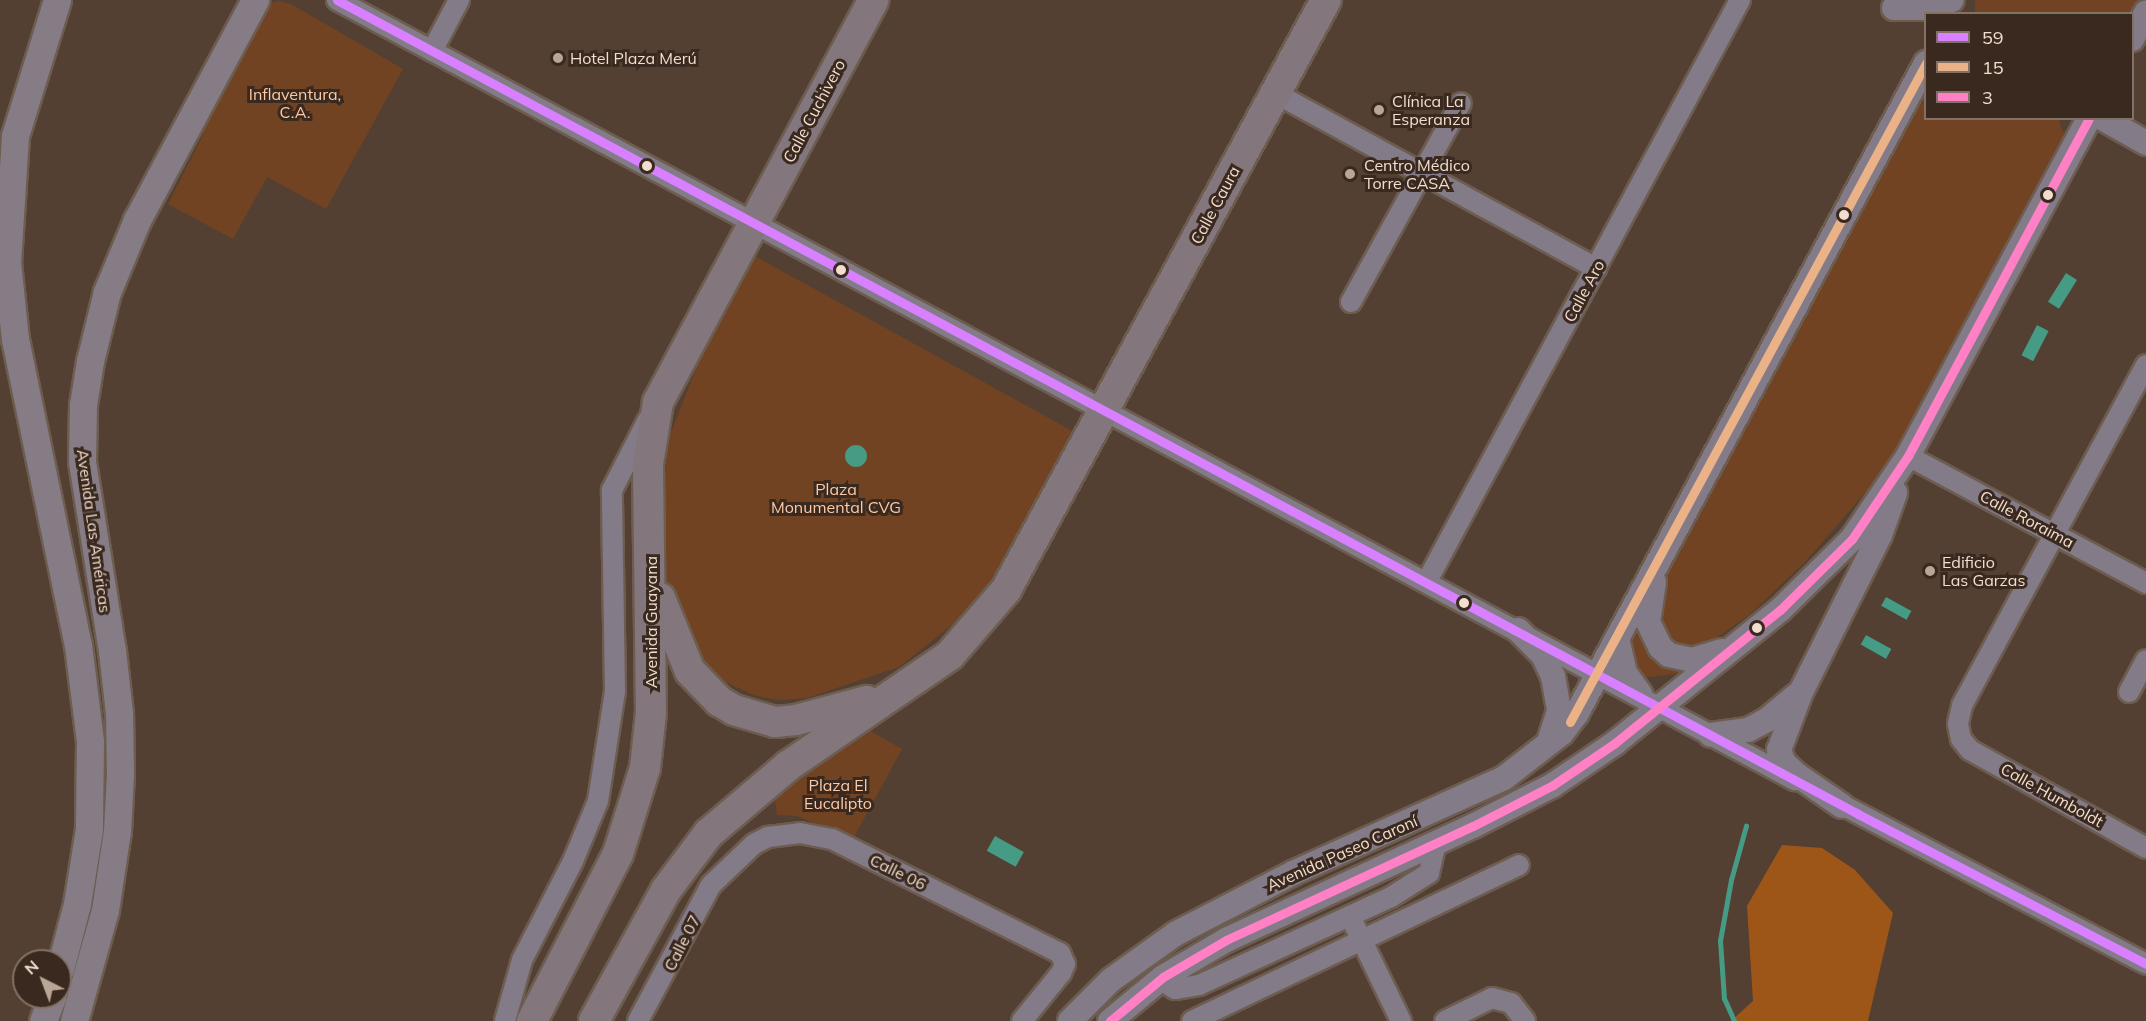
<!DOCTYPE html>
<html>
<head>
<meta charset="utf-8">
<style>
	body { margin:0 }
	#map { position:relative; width:2146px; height:1021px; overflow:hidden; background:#534032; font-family:Mulish,sans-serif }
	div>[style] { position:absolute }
	.green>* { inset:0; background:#714322; transform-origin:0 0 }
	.forest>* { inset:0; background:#9d5617 }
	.water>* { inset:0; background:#469b85; transform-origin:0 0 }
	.round { border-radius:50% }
	.stream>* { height:4.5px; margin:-2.25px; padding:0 2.25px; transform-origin:2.25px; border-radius:2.25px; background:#469b85 }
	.roads { filter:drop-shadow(2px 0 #6d5d51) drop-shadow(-2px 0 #6d5d51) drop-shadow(0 2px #6d5d51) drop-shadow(0 -2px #6d5d51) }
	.minor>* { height:20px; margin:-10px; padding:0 10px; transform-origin:10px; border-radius:10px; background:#847b88 }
	.tertiary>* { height:24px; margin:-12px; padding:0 12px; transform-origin:12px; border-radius:12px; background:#847b88 }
	.secondary>* { height:27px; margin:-13.5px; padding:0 13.5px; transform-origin:13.5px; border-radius:13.5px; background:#867c86 }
	.primary>* { height:30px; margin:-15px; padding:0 15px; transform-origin:15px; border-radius:15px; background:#83777d }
	.bus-1>* { height:9px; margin:-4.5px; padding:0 4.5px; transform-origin:4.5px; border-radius:4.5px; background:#d880ff }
	.bus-2>* { height:9px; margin:-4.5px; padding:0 4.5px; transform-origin:4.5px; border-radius:4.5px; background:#ebb288 }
	.bus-3>* { height:9px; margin:-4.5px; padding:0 4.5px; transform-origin:4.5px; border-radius:4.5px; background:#ff80c5 }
	.dots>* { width:16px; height:16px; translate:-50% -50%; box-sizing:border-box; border:3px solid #39291e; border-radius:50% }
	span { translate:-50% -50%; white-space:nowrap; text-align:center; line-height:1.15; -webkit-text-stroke:6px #39291e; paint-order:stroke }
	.poi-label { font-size:16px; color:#f2ddcf }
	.left { translate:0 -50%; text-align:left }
	.park-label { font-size:16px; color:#fec9a7 }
	.street-label { font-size:16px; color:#f2ddcf }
	.legend { position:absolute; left:1924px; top:12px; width:210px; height:108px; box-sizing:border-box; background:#39291e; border:2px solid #837165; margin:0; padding:8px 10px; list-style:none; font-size:18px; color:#f2ddcf }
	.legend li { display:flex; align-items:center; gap:12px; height:30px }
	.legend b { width:30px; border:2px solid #837165 }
	.north { position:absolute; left:12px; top:949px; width:60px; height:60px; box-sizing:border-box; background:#39291e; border:2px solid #837165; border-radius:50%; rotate:318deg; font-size:16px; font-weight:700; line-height:24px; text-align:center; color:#f2ddcf }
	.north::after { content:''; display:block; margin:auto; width:21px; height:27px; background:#baa698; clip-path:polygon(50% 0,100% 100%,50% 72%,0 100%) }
</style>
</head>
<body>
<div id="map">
	<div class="green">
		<div style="left:1975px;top:0;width:163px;height:15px"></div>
		<div style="clip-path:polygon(278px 1px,291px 4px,403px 69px,326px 209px,267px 177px,233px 239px,168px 204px,203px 135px,211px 99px,267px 4px)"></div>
		<div style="clip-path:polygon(1925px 93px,1926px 118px,2058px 118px,2064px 134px,1884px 471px,1806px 561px,1749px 615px,1700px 649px,1665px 642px,1653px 597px)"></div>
		<div style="clip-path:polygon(753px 255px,1076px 433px,1004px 565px,958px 620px,899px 667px,807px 698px,779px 700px,756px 696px,712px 676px,696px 658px,661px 579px,662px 493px,670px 435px,704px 348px)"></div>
		<div style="clip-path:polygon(1634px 622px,1652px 653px,1688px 669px,1684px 673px,1639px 678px,1626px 646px)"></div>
		<div style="clip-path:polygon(870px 731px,902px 749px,853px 839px,797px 816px,777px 815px,775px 801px,783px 790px)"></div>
	</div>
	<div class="forest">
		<div style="clip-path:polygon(1782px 845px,1822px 848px,1855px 870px,1893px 913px,1868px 1021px,1731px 1021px,1753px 1001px,1747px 906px)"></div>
	</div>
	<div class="water">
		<div style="left:2066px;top:273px;width:13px;height:34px;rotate:32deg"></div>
		<div style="left:2037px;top:325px;width:13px;height:34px;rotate:27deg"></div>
		<div class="round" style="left:845px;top:445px;width:22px;height:22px"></div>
		<div style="left:1886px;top:597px;width:29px;height:10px;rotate:29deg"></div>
		<div style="left:1866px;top:635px;width:29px;height:11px;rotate:29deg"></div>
		<div style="left:995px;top:836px;width:33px;height:17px;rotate:29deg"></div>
	</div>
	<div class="stream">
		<div style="left:1734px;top:1021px;width:24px;rotate:-114deg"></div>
		<div style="left:1724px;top:999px;width:58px;rotate:-93.9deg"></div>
		<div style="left:1720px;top:941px;width:62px;rotate:-79.8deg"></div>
		<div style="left:1731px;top:880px;width:56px;rotate:-74.5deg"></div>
	</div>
	<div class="roads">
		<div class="minor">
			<div style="left:337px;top:0;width:1654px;rotate:28.15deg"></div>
			<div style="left:432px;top:51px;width:58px;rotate:-62.1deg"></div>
			<div style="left:1275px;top:93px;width:366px;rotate:28.6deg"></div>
			<div style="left:1351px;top:302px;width:227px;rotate:-61.1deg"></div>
			<div style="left:2146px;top:365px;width:387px;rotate:118.4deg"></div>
			<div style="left:1962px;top:706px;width:18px;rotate:103deg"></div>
			<div style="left:1958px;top:724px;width:15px;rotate:79deg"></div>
			<div style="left:1961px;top:739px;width:14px;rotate:51deg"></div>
			<div style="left:1970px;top:750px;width:201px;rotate:29.1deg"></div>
			<div style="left:1908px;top:456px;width:270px;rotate:28.1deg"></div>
			<div style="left:1427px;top:581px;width:660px;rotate:-61.69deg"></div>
			<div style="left:2129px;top:692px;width:36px;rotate:-62deg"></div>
			<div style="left:1829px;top:798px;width:358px;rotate:27.6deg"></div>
			<div style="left:1350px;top:916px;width:117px;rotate:64.1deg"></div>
			<div style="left:1160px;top:979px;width:18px;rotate:34deg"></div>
			<div style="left:1175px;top:989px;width:24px;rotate:-9deg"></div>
			<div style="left:1199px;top:985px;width:211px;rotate:-24.6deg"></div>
			<div style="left:1391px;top:897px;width:45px;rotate:-32.3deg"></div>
			<div style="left:1429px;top:873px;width:31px;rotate:-77deg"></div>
			<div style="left:505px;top:1021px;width:63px;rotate:-74.4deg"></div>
			<div style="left:522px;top:960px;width:111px;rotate:-62.7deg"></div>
			<div style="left:573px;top:861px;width:65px;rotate:-67.4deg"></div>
			<div style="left:598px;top:801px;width:111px;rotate:-81.2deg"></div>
			<div style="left:615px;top:691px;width:201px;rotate:-90.9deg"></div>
			<div style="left:612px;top:490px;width:79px;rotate:-62.8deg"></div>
			<div style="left:638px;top:1021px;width:154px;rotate:-61.8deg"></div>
			<div style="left:711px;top:885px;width:59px;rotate:-43.6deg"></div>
			<div style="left:754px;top:844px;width:16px;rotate:-27deg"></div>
			<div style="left:768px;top:837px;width:32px;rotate:-7deg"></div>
			<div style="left:800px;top:833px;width:33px;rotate:11deg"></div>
			<div style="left:832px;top:839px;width:255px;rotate:26.6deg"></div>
			<div style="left:1060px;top:953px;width:12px;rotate:66deg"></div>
			<div style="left:1065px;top:964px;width:10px;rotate:114deg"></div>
			<div style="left:1061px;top:973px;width:62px;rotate:129.1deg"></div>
			<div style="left:1192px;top:1021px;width:362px;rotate:-25.5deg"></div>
			<div style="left:1445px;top:1021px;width:52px;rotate:-26.1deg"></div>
			<div style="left:1492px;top:998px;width:20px;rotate:15deg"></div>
			<div style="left:1511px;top:1003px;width:23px;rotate:52deg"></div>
		</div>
		<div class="tertiary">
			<div style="left:1894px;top:8px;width:37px"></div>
			<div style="left:1931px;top:8px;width:22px;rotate:-21deg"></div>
			<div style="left:2132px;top:39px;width:30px;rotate:-62deg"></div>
			<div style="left:2102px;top:118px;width:51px;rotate:29.6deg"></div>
			<div style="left:1654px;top:582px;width:40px;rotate:98.5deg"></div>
			<div style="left:1648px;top:622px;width:28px;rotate:64deg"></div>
			<div style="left:1660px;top:647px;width:12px;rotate:42deg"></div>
			<div style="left:1669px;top:655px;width:24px;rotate:12deg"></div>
			<div style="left:1692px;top:660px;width:31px;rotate:-17deg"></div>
			<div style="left:1518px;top:630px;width:35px;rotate:45deg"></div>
			<div style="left:1543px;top:655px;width:23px;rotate:65deg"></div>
			<div style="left:1553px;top:676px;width:36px;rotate:80deg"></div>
			<div style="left:1559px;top:711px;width:29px;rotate:108deg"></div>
			<div style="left:1617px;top:638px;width:36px;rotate:77deg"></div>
			<div style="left:1625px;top:673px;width:26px;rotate:54deg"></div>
			<div style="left:1711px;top:735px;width:37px;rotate:-8deg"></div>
			<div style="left:1748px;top:730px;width:21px;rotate:-28deg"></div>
			<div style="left:1767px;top:720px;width:38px;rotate:-40deg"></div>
			<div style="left:1842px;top:806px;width:55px;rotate:-145.4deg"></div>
			<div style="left:1797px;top:775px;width:18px;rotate:-137deg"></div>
			<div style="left:1784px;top:763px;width:14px;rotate:-111deg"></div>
			<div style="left:1779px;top:750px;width:62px;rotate:-69.2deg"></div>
			<div style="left:1801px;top:692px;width:176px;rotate:-63.3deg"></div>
			<div style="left:1880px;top:535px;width:45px;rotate:-70.3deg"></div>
			<div style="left:1070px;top:1021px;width:58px;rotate:-45deg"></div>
			<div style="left:1111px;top:980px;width:79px;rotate:-35.7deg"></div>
			<div style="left:1175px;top:934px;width:133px;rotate:-27.3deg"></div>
			<div style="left:1293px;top:873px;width:231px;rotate:-24.2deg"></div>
			<div style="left:1504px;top:778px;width:73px;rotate:-37.8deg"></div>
			<div style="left:1562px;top:733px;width:25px;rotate:-53deg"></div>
			<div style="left:1577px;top:713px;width:738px;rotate:-61.77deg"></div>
			<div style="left:1110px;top:1021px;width:69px;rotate:-39.7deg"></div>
			<div style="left:1163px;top:977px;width:73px;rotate:-30.4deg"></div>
			<div style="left:1226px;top:940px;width:272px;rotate:-24.8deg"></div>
			<div style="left:1473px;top:826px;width:90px;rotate:-27.1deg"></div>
			<div style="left:1553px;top:785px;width:75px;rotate:-34.1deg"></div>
			<div style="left:1615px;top:743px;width:212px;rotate:-38.9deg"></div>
			<div style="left:1780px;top:610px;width:101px;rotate:-44.6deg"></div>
			<div style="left:1852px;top:539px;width:100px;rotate:-56deg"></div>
			<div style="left:1908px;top:456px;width:383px;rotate:-61.8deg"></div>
		</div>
		<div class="secondary">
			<div style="left:57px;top:0;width:142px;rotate:107.2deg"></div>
			<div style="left:15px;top:136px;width:126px;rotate:93.6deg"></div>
			<div style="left:7px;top:262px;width:77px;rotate:84.1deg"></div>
			<div style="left:15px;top:339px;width:312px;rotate:78.4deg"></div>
			<div style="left:78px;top:645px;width:98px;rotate:82.9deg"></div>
			<div style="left:90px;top:742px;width:87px;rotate:90.7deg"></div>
			<div style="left:89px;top:829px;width:76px;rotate:99.1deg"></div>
			<div style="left:77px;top:904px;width:67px;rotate:104.7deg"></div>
			<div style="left:43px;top:1021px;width:26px;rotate:-69deg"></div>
			<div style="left:74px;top:1021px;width:115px;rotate:-74.4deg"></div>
			<div style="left:105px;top:910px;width:80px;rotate:-81.4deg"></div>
			<div style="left:117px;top:831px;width:57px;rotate:-87deg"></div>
			<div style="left:120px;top:774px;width:61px;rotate:-90.9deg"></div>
			<div style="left:119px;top:713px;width:62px;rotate:-96.4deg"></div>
			<div style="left:112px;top:651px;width:192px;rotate:-99deg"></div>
			<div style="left:82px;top:461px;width:56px;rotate:-89deg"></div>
			<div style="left:83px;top:405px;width:45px;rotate:-81deg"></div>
			<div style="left:90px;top:361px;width:71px;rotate:-76.2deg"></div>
			<div style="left:107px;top:292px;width:78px;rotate:-67.4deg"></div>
			<div style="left:137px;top:220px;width:250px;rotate:-61.8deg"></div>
		</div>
		<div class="primary">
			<div style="left:660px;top:598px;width:79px;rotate:67.7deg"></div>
			<div style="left:690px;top:671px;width:42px;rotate:46deg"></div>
			<div style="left:719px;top:701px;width:17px;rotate:31deg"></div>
			<div style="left:734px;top:710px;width:43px;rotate:16.3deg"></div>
			<div style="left:775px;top:722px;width:21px;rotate:-5deg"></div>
			<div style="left:796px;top:720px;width:73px;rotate:-15.2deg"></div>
			<div style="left:532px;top:1021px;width:188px;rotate:-62.8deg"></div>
			<div style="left:618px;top:854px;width:90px;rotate:-72.6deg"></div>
			<div style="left:645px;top:768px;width:55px;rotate:-83.8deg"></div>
			<div style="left:651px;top:713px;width:249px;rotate:-90.7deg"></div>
			<div style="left:648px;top:464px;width:63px;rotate:-80.8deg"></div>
			<div style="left:658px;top:402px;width:456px;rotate:-61.8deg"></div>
			<div style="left:594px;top:1021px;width:149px;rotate:-61.2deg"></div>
			<div style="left:666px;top:890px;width:71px;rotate:-53deg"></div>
			<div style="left:709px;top:833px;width:104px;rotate:-40.3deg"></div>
			<div style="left:788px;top:766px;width:196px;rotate:-34.4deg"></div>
			<div style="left:950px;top:655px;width:86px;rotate:-49.3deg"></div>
			<div style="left:1006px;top:590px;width:671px;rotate:-61.53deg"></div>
		</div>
	</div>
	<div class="bus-1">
		<div style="left:337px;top:0;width:1725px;rotate:28.15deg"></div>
		<div style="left:1858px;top:814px;width:325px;rotate:27.5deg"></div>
	</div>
	<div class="bus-2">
		<div style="left:1570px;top:722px;width:749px;rotate:-61.62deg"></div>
	</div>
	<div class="bus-3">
		<div style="left:1110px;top:1021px;width:69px;rotate:-39.7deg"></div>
		<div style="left:1163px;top:977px;width:73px;rotate:-30.4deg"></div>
		<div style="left:1226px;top:940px;width:272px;rotate:-24.8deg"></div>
		<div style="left:1473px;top:826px;width:90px;rotate:-27.1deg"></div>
		<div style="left:1553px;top:785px;width:75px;rotate:-34.1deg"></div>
		<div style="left:1615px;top:743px;width:212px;rotate:-38.9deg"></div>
		<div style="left:1780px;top:610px;width:101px;rotate:-44.6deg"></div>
		<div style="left:1852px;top:539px;width:100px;rotate:-56deg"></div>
		<div style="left:1908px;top:456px;width:383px;rotate:-61.8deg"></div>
	</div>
	<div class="dots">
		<div style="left:558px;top:58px;background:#baa698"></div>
		<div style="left:1379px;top:110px;background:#baa698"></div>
		<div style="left:647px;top:166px;background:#f2ddcf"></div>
		<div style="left:1350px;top:174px;background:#baa698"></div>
		<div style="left:2048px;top:195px;background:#f2ddcf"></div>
		<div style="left:1844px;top:215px;background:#f2ddcf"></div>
		<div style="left:841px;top:270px;background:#f2ddcf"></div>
		<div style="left:1930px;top:571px;background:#baa698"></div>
		<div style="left:1464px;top:603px;background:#f2ddcf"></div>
		<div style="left:1757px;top:628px;background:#f2ddcf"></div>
	</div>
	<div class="poi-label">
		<span class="left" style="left:570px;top:58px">Hotel Plaza Merú</span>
		<span class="left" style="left:1392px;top:110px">Clínica La<br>Esperanza</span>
		<span class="left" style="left:1364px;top:174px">Centro Médico<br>Torre CASA</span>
		<span class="left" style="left:1942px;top:571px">Edificio<br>Las Garzas</span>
	</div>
	<div class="park-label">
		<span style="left:295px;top:103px">Inflaventura,<br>C.A.</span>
		<span style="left:836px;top:498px">Plaza<br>Monumental CVG</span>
		<span style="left:838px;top:794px">Plaza El<br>Eucalipto</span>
	</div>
	<div class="street-label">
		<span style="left:814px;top:111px;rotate:-62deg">Calle Cuchivero</span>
		<span style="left:1215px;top:205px;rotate:-62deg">Calle Caura</span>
		<span style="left:1584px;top:291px;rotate:-62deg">Calle Aro</span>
		<span style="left:2027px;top:519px;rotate:28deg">Calle Roraima</span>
		<span style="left:94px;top:531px;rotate:82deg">Avenida Las Américas</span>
		<span style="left:651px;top:622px;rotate:-90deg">Avenida Guayana</span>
		<span style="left:2052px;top:795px;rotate:29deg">Calle Humboldt</span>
		<span style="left:1342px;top:853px;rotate:-24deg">Avenida Paseo Caroní</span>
		<span style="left:898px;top:872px;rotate:26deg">Calle 06</span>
		<span style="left:682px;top:943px;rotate:-63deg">Calle 07</span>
	</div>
	<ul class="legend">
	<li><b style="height:8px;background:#d880ff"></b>59</li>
	<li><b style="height:8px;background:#ebb288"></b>15</li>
	<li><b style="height:8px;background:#ff80c5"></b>3</li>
	</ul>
	<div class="north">N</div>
</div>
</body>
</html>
